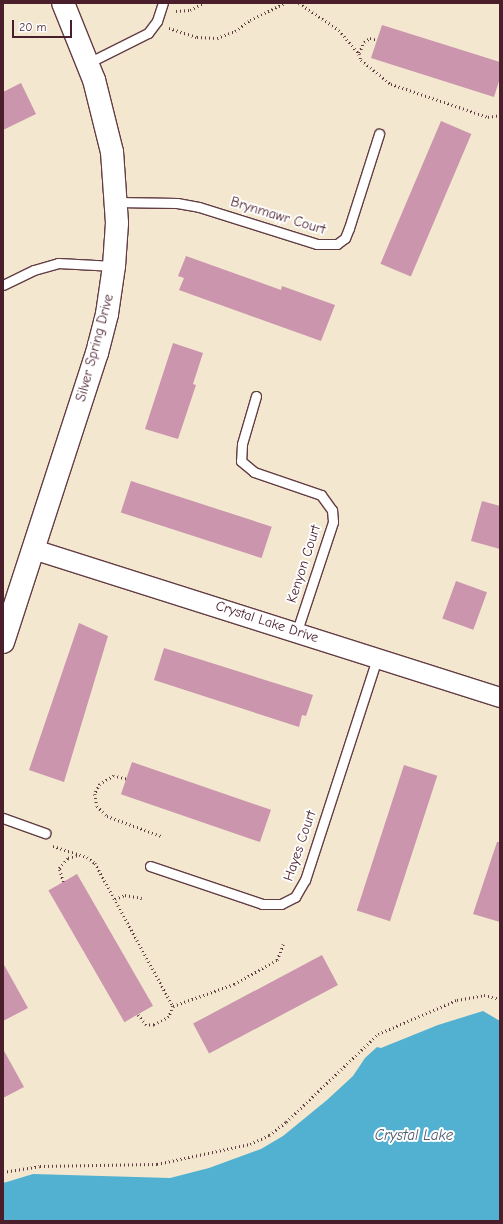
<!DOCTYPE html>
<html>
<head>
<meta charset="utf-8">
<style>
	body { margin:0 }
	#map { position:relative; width:503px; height:1224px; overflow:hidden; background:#f3e7cf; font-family:"Comic Neue",sans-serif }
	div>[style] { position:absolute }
	.water>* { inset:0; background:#52b0d1 }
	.building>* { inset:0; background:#ca95ad; transform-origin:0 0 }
	.path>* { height:2.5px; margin-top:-1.25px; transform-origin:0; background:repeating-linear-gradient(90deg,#633d44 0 1px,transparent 0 4px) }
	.roads { filter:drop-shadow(1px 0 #633d44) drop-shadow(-1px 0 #633d44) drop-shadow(0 1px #633d44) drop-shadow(0 -1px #633d44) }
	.service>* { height:9px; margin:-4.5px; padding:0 4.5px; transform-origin:4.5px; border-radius:4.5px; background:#fff }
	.minor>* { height:19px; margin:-9.5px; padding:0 9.5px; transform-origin:9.5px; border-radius:9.5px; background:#fff }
	.tertiary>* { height:22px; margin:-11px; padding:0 11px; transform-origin:11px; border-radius:11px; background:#fff }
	span { translate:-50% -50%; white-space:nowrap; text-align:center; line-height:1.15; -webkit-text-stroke:4px #fff; paint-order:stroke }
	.street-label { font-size:14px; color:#4a1f2b }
	.water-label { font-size:15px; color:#4d596d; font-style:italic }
	.frame { position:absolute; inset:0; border:4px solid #4a1f2b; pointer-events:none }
	.scale { position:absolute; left:12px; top:20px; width:60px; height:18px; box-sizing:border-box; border:2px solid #4a1f2b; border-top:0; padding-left:5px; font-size:12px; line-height:14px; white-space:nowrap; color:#4a1f2b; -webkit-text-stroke:3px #fff; paint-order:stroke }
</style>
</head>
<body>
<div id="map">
	<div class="water">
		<div style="clip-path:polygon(483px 1011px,500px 1021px,500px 1221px,3px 1221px,3px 1183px,10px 1181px,33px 1174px,170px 1178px,209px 1168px,261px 1149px,283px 1136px,327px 1100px,353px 1076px,365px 1058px,377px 1047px,381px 1048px,438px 1025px)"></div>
	</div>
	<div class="building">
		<div style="clip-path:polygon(382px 25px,500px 62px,500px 78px,494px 97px,371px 58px)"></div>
		<div style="clip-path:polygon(21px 83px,36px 114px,3px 130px,3px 92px)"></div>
		<div style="left:441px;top:121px;width:33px;height:155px;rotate:23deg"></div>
		<div style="clip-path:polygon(186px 256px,281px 290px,282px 286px,335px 305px,321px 341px,179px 290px,184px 278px,178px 276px)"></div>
		<div style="clip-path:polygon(173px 343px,203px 353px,193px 384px,196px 385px,178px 439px,145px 429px)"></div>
		<div style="left:131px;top:481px;width:148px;height:33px;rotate:18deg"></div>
		<div style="clip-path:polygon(482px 501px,500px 506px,500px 549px,471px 541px)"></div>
		<div style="left:456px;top:581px;width:33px;height:40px;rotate:20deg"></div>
		<div style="clip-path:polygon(79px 623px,108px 636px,64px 782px,29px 770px)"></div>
		<div style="clip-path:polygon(164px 648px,313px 695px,306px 716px,302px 715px,299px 727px,154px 680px)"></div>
		<div style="left:132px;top:762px;width:147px;height:34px;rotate:19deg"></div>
		<div style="left:404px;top:765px;width:35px;height:153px;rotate:18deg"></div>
		<div style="clip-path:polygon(497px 842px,500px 842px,500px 922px,473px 914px)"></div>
		<div style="left:77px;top:874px;width:152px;height:33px;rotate:60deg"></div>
		<div style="left:322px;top:955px;width:34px;height:146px;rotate:62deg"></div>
		<div style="clip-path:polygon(3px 963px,28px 1008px,3px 1021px)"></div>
		<div style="clip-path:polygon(3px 1049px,24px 1087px,3px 1098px)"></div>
	</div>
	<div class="path">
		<div style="left:299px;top:3px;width:48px;rotate:34deg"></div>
		<div style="left:339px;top:30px;width:31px;rotate:50deg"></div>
		<div style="left:359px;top:54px;width:6px;rotate:72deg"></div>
		<div style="left:361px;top:60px;width:38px;rotate:39deg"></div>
		<div style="left:391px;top:84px;width:102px;rotate:18.8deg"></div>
		<div style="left:488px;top:117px;width:12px;rotate:-9deg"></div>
		<div style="left:176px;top:11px;width:14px;rotate:-4deg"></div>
		<div style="left:190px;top:10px;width:16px;rotate:-27deg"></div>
		<div style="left:169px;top:28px;width:29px;rotate:18deg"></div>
		<div style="left:197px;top:37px;width:20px;rotate:3deg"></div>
		<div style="left:217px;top:38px;width:19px;rotate:-21deg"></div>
		<div style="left:235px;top:31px;width:19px;rotate:-36deg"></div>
		<div style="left:250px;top:20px;width:39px;rotate:-26deg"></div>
		<div style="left:359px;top:53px;width:12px;rotate:-66deg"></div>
		<div style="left:364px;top:42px;width:7px;rotate:-34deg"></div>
		<div style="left:370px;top:38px;width:7px;rotate:16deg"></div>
		<div style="left:499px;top:81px;width:1px"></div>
		<div style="left:126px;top:779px;width:12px;rotate:-166deg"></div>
		<div style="left:114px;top:776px;width:16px;rotate:150deg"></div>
		<div style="left:100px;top:784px;width:11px;rotate:117deg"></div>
		<div style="left:95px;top:794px;width:12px;rotate:81deg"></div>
		<div style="left:97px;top:806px;width:14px;rotate:45deg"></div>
		<div style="left:107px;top:816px;width:58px;rotate:20.3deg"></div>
		<div style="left:53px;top:846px;width:36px;rotate:18deg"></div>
		<div style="left:87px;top:857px;width:10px;rotate:37deg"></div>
		<div style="left:95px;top:863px;width:163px;rotate:61.4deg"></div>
		<div style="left:173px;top:1006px;width:12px;rotate:110deg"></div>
		<div style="left:169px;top:1017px;width:17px;rotate:152deg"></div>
		<div style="left:154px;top:1025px;width:8px;rotate:180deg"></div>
		<div style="left:146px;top:1025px;width:13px;rotate:-129deg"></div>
		<div style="left:63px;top:882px;width:15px;rotate:-106deg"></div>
		<div style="left:59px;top:868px;width:13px;rotate:-48deg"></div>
		<div style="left:68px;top:858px;width:10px;rotate:-17deg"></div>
		<div style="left:115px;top:899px;width:11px;rotate:-22deg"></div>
		<div style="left:125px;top:895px;width:17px;rotate:10deg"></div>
		<div style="left:173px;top:1006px;width:65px;rotate:-19.8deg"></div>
		<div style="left:234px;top:984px;width:49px;rotate:-29.2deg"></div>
		<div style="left:277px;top:960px;width:17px;rotate:-69deg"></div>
		<div style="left:3px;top:1172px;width:37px;rotate:-9deg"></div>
		<div style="left:40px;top:1166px;width:117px;rotate:-1deg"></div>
		<div style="left:157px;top:1164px;width:95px;rotate:-12.1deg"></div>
		<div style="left:250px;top:1144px;width:21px;rotate:-25deg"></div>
		<div style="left:269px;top:1135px;width:21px;rotate:-37deg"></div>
		<div style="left:286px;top:1122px;width:127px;rotate:-43.7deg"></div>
		<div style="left:378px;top:1034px;width:86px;rotate:-23.3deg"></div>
		<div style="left:457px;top:1000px;width:27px;rotate:-10deg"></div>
		<div style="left:484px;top:995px;width:16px;rotate:14deg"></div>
	</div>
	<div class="roads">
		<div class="service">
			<div style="left:88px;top:63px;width:67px;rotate:-26.6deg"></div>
			<div style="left:148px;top:33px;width:15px;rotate:-53deg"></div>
			<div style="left:157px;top:21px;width:19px;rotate:-72deg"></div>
			<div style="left:116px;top:202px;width:61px;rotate:0.9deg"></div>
			<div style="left:177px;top:203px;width:22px;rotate:10deg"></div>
			<div style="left:199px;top:207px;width:124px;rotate:17.4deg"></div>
			<div style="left:317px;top:244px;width:20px"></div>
			<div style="left:337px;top:244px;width:10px;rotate:-37deg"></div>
			<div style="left:345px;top:238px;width:11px;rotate:-68deg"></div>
			<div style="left:349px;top:228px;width:99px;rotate:-72.3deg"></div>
			<div style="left:3px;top:285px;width:34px;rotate:-26deg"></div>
			<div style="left:34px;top:270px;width:25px;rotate:-16deg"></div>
			<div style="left:58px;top:263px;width:56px;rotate:3.1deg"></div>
			<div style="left:256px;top:396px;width:50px;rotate:106.3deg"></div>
			<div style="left:242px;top:444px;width:17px;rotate:93deg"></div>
			<div style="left:241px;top:461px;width:17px;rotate:40deg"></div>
			<div style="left:254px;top:472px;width:71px;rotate:18.9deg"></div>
			<div style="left:321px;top:495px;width:19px;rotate:54deg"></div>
			<div style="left:332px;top:510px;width:12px;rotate:85deg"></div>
			<div style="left:333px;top:522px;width:115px;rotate:108.3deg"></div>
			<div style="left:3px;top:818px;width:45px;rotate:19.7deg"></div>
			<div style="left:150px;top:866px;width:118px;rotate:18.7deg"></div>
			<div style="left:262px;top:904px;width:19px"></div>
			<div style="left:281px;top:904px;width:16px;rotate:-27deg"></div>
			<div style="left:295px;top:897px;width:20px;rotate:-60deg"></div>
			<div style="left:305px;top:880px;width:233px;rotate:-72deg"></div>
		</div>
		<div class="minor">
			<div style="left:33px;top:549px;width:490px;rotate:17.6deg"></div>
		</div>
		<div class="tertiary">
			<div style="left:3px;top:642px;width:304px;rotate:-72deg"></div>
			<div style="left:97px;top:353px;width:40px;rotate:-75.6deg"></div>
			<div style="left:107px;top:314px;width:49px;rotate:-81.7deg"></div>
			<div style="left:114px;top:266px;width:43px;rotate:-86deg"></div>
			<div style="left:117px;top:223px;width:71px;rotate:-94deg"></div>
			<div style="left:112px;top:152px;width:74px;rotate:-104deg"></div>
			<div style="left:94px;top:80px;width:83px;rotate:-111.9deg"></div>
		</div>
	</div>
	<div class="street-label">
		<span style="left:278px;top:216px;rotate:17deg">Brynmawr Court</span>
		<span style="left:95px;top:348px;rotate:-75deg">Silver Spring Drive</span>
		<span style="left:304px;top:564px;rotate:-72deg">Kenyon Court</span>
		<span style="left:267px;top:622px;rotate:18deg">Crystal Lake Drive</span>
		<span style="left:300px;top:846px;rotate:-71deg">Hayes Court</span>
	</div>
	<div class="water-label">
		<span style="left:414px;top:1136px">Crystal Lake</span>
	</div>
	<div class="frame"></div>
	<div class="scale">20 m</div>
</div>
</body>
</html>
